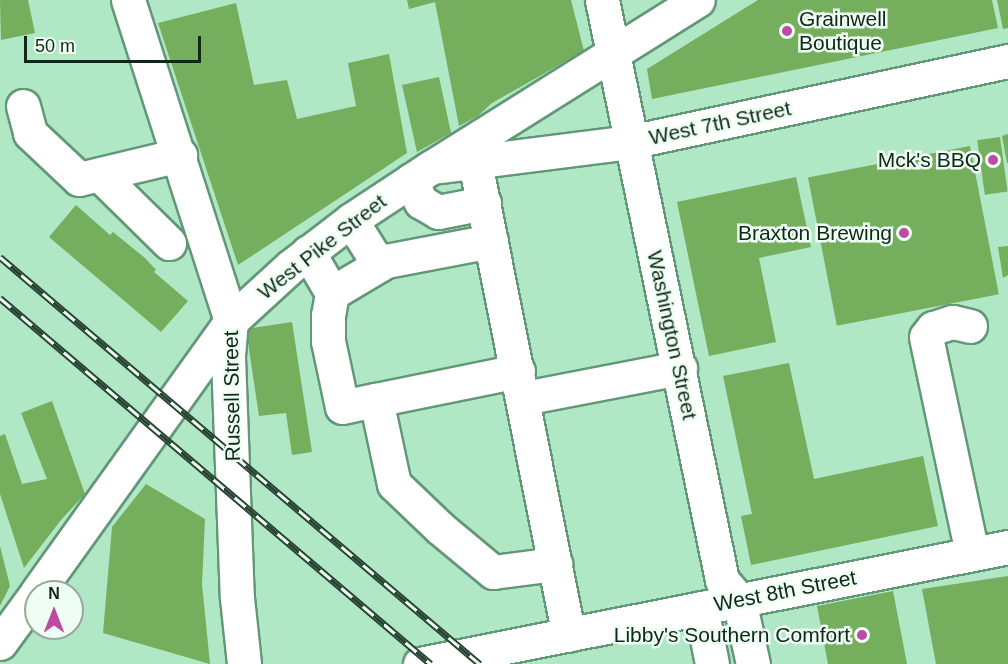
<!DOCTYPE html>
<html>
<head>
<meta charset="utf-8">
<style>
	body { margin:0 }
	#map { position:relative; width:1008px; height:664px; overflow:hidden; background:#b0e7c4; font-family:Arial,sans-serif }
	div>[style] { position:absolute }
	.building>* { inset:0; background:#75ae5c; transform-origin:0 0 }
	.roads { filter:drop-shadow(2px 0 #629777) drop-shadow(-2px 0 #629777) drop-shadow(0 2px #629777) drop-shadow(0 -2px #629777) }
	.minor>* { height:33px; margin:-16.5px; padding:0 16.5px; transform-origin:16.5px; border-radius:16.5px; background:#fff }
	.major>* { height:33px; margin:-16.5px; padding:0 16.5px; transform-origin:16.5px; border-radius:16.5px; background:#fff }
	.rail>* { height:7px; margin-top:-3.5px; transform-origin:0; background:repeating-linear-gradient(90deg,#eefef3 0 14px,#294434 0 28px); box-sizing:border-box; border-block:2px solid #294434 }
	.dots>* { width:16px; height:16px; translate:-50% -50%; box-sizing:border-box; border:3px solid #eefef3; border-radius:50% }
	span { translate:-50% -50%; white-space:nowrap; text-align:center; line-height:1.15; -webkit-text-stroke:5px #eefef3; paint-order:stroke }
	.poi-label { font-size:21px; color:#11271a }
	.left { translate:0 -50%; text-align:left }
	.right { translate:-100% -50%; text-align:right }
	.street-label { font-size:21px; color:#11271a }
	.north { position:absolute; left:24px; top:580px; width:60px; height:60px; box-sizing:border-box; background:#eefef3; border:2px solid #96a89c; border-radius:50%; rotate:0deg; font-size:16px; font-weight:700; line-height:24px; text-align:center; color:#11271a }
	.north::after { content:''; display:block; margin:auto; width:21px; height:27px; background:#bd4aa4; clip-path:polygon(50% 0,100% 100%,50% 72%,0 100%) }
	.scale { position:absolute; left:24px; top:36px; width:177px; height:27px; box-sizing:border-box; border:3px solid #11271a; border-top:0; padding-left:8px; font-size:18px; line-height:21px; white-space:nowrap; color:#11271a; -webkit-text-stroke:4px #eefef3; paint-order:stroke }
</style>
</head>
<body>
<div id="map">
	<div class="building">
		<div style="clip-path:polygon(0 0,28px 0,35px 33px,1px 40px)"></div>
		<div style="clip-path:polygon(407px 0,571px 0,584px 51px,492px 103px,478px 116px,459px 126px,435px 2px,409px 9px)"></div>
		<div style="clip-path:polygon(758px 0,992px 0,998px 28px,652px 99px,647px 69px)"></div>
		<div style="clip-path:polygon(997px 0,1008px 0,1008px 28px,1003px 29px)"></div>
		<div style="clip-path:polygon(236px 3px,254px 85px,287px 80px,297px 119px,356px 106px,348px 63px,389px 54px,407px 153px,238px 265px,158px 23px)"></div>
		<div style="clip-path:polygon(439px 77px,451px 133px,417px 152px,402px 85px)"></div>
		<div style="clip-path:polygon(1008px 134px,1008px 163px,1007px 163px,1002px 136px)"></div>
		<div style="left:1000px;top:137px;width:55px;height:23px;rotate:82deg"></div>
		<div style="left:970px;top:146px;width:151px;height:165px;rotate:79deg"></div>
		<div style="clip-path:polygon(796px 177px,811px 247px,759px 258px,776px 342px,709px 356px,677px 202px)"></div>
		<div style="clip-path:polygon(76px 205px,110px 235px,113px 232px,145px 258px,156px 270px,154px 272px,188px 301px,161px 332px,49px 237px)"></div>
		<div style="clip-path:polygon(1008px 246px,1008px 275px,1003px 278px,998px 247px)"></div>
		<div style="clip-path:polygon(292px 322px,312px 452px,292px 455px,286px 413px,259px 416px,246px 329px)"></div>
		<div style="clip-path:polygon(789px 363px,814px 479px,923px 456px,938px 526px,751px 565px,741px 516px,752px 514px,723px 376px)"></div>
		<div style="clip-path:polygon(52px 401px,85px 494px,61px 520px,24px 568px,0 494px,0 436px,5px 434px,22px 484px,47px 479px,21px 413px)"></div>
		<div style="clip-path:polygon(146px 484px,205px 519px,202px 584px,210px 664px,103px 633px,112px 527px)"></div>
		<div style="clip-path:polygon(0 546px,10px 586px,0 606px)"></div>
		<div style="clip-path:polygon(1008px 576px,1008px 664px,936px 664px,922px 589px)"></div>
		<div style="clip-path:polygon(893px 591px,907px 664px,828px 664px,817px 606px)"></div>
	</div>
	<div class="roads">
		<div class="minor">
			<div style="left:128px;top:0;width:337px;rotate:72.2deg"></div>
			<div style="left:231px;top:321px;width:36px;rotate:95deg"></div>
			<div style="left:228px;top:357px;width:241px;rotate:87.9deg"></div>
			<div style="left:237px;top:598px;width:66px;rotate:83.9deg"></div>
			<div style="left:602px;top:0;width:592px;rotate:78.31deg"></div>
			<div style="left:722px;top:580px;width:26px;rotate:50deg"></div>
			<div style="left:739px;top:600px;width:66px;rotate:77.7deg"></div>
			<div style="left:23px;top:106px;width:28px;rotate:75deg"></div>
			<div style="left:30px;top:133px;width:67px;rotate:43.2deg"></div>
			<div style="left:79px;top:179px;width:104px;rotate:-13.4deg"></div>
			<div style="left:475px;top:162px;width:482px;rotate:78.8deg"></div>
			<div style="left:100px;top:175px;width:97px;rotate:44.6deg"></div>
			<div style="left:411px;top:180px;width:24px;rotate:66deg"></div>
			<div style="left:421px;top:202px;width:20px;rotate:30deg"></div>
			<div style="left:438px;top:212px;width:47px;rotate:-11.1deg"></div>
			<div style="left:351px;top:220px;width:53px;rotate:58.1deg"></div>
			<div style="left:308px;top:252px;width:48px;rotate:59.7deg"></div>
			<div style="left:332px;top:293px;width:22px;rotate:100deg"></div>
			<div style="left:328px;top:315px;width:26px;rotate:90deg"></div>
			<div style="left:328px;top:341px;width:67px;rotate:78deg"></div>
			<div style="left:342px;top:407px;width:35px;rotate:-12deg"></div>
			<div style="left:332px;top:293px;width:63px;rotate:-30.7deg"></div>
			<div style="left:386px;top:261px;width:107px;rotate:-10.8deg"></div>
			<div style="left:970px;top:326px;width:18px;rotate:-167deg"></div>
			<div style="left:952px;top:322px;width:20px;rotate:162deg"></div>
			<div style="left:933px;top:328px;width:11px;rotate:128deg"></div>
			<div style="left:926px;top:337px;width:222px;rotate:78deg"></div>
			<div style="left:518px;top:371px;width:145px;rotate:168.5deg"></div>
			<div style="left:376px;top:400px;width:86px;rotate:77.9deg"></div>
			<div style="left:394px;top:484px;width:64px;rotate:43.7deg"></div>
			<div style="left:440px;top:528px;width:69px;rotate:39.7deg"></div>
			<div style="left:493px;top:572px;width:63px;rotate:-7.4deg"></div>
			<div style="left:524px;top:398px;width:159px;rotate:-10.9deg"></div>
			<div style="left:701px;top:608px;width:57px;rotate:78.9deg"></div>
			<div style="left:420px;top:664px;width:600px;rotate:-11.25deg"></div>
		</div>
		<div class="major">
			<div style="left:440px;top:166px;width:192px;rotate:-7.2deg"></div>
			<div style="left:630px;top:142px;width:387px;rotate:-12.1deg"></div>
			<div style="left:37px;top:592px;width:333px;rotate:-54.4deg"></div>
			<div style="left:231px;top:321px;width:81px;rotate:-42.5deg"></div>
			<div style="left:291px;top:266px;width:76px;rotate:-37.5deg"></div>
			<div style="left:351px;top:220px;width:95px;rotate:-33.4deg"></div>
			<div style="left:430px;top:168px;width:316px;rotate:-32.1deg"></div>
			<div style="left:0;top:643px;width:61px;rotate:-53.7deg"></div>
		</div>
	</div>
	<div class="rail">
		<div style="left:0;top:257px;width:629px;rotate:40.3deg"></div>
		<div style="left:0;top:298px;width:565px;rotate:40.34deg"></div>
	</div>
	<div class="dots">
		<div style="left:787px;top:31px;background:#bd4aa4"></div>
		<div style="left:993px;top:160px;background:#bd4aa4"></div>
		<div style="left:904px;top:233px;background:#bd4aa4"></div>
		<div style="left:862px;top:635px;background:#bd4aa4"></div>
	</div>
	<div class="poi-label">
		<span class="left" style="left:799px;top:31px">Grainwell<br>Boutique</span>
		<span class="right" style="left:981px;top:160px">Mck's BBQ</span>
		<span class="right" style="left:892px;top:233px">Braxton Brewing</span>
		<span class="right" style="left:850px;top:635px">Libby's Southern Comfort</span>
	</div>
	<div class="street-label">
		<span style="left:720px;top:123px;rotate:-12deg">West 7th Street</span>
		<span style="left:322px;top:247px;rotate:-38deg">West Pike Street</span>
		<span style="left:672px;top:335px;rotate:78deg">Washington Street</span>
		<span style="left:232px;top:396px;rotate:-91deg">Russell Street</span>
		<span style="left:785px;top:591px;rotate:-11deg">West 8th Street</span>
	</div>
	<div class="north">N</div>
	<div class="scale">50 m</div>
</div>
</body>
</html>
